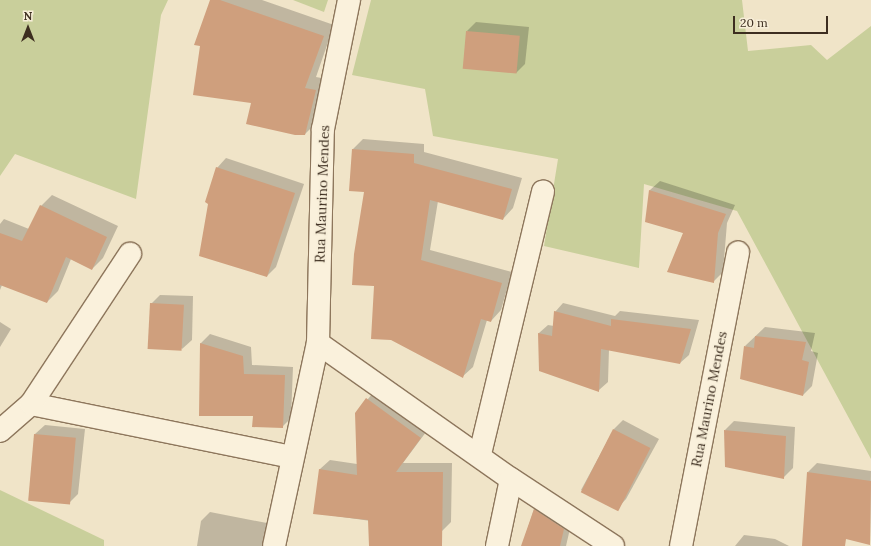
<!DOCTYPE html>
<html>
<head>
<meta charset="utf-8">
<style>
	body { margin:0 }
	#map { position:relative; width:871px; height:546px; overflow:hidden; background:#f0e4c8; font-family:Lora,serif }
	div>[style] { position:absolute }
	.green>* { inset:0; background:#c9cf9b }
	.shadow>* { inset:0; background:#0003 }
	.building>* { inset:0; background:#cf9f7d; transform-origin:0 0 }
	.roads { filter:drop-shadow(1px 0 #8d765c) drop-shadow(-1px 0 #8d765c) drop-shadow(0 1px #8d765c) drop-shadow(0 -1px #8d765c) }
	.minor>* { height:22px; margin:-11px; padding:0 11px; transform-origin:11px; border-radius:11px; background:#faf1dc }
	span { translate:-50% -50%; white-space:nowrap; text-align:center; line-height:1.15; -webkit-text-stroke:3px #f7eed8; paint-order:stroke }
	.street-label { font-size:14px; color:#3d2e20 }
	.north { position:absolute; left:8px; top:8px; width:40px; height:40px; -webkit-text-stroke:3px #f7eed8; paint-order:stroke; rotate:0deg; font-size:11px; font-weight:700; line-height:16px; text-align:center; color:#3d2e20 }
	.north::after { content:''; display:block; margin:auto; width:14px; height:18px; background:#3d2e20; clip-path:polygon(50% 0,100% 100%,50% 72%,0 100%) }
	.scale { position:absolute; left:733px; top:16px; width:95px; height:18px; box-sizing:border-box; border:2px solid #3d2e20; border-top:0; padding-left:5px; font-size:12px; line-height:14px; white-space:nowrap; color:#3d2e20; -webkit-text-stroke:3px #f7eed8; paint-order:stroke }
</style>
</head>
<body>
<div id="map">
	<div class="green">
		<div style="clip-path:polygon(0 0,168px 0,161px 15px,136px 199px,15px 154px,0 176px)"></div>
		<div style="clip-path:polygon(293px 0,328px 0,324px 12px)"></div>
		<div style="clip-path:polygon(371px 0,742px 0,748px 51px,811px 45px,827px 60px,871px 26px,871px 459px,737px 211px,644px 184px,639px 268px,544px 246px,558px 159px,433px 136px,425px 89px,352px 75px)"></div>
		<div style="clip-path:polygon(0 490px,104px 540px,104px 546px,0 546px)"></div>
	</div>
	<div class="shadow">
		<div style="clip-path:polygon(211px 0,262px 0,334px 25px,316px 77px,327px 79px,316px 123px,305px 134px,253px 102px)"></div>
		<div style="clip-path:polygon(476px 22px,529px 27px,525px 64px,516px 73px,467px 31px)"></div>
		<div style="clip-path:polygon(363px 139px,424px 144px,424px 152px,522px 178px,513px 208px,503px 219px,438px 201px,430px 250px,512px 272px,501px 310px,491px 321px,487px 320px,473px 367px,462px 377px,375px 285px,365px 191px,353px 149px)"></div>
		<div style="clip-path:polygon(226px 158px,304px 184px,276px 267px,267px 276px,217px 168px)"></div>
		<div style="clip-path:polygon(660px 181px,735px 205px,727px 223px,723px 272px,714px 281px,684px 233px,646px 221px,650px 190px)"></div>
		<div style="clip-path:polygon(52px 195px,118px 226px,103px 258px,92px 269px,71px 259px,58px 291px,47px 302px,2px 285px,0 290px,0 224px,4px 219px,29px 229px,41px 206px)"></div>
		<div style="clip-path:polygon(160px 295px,193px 296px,192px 340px,182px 349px,151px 304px)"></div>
		<div style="clip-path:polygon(563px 303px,615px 316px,620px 311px,699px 320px,689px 355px,680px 363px,609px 349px,608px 382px,599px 390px,540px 370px,539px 333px,548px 325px,554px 326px,555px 312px)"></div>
		<div style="clip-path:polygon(0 322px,11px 329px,0 347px)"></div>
		<div style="clip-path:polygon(765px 327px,815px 333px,811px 351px,818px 353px,812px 386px,803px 395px,745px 346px)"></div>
		<div style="clip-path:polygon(210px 334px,251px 347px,252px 365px,293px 367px,291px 418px,282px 427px,254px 415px,200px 415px,201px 343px)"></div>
		<div style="clip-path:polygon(376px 389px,429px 428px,403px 463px,452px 463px,451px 522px,442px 531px,314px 513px,320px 469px,330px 460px,357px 464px,356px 414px)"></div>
		<div style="clip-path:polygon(623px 420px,659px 439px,626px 499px,617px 509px,581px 490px,614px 429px)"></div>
		<div style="clip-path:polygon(734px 421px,795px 427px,793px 468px,784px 477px,725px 430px)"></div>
		<div style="clip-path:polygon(45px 425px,85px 429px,78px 494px,68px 504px,35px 434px)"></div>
		<div style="clip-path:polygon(817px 463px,871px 471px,870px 544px,808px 472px)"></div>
		<div style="clip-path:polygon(543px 501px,572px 520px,566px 546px,522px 546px,534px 509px)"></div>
		<div style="clip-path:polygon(210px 512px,272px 524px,271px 546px,197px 546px,201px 521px)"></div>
		<div style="clip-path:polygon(744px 535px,775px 539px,789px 546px,735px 546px)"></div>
	</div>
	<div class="building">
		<div style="clip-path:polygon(210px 0,220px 0,324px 36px,305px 88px,316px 90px,305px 135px,295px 135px,246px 124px,251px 103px,193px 95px,200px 46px,194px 45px)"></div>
		<div style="left:466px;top:31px;width:54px;height:38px;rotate:5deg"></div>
		<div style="clip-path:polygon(352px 149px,414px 154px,414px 163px,512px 189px,503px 220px,430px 200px,421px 260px,502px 283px,491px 322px,481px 319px,463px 378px,391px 340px,371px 339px,374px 286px,352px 285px,354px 254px,364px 192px,349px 191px)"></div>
		<div style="clip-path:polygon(216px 167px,295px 193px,267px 277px,199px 256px,208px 204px,205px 202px)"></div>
		<div style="clip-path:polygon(649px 190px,726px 214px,718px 233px,714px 283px,667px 272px,683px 233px,645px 222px)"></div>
		<div style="clip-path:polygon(40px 205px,107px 237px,92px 270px,66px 257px,47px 303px,0 285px,0 233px,22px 241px)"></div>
		<div style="left:150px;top:303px;width:34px;height:46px;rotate:3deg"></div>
		<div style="clip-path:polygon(554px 311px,611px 326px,611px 319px,691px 329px,680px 364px,601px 349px,599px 392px,539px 371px,538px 333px,552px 336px)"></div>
		<div style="clip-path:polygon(755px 336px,806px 342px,802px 360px,809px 362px,803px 396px,740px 379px,744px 346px,754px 348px)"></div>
		<div style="clip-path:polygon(200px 343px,243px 356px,244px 374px,285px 375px,283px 428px,252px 427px,253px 416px,199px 416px)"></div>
		<div style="clip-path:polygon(366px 398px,421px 438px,396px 472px,443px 472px,442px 546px,369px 546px,368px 520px,313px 514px,319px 469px,357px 475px,355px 413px)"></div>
		<div style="left:613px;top:429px;width:42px;height:71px;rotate:27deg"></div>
		<div style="clip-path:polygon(724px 430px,786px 436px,784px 479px,725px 467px)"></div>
		<div style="left:34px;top:434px;width:42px;height:67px;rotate:5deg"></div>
		<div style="clip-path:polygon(807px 472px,871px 481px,870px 545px,846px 539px,845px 546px,802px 546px)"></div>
		<div style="clip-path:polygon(534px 509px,564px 529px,560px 546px,521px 546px)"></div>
	</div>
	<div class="roads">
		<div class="minor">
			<div style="left:318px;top:343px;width:236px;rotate:35.2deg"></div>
			<div style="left:511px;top:479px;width:122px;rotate:33.3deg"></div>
			<div style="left:31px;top:404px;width:266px;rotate:11.5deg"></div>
			<div style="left:0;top:431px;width:41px;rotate:-41.1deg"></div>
			<div style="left:31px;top:404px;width:180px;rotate:-56.6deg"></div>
			<div style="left:480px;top:454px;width:270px;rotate:-76.5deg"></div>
			<div style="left:274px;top:546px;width:208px;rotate:-77.8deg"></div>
			<div style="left:318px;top:343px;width:214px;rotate:-88.7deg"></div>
			<div style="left:323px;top:129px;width:132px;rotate:-78.6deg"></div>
			<div style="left:497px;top:546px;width:68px;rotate:-78.2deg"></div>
			<div style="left:681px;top:546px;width:299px;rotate:-79deg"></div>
		</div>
	</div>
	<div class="street-label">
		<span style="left:322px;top:194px;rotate:-88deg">Rua Maurino Mendes</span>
		<span style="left:709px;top:399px;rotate:-79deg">Rua Maurino Mendes</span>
	</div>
	<div class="north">N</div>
	<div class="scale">20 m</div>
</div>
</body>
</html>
